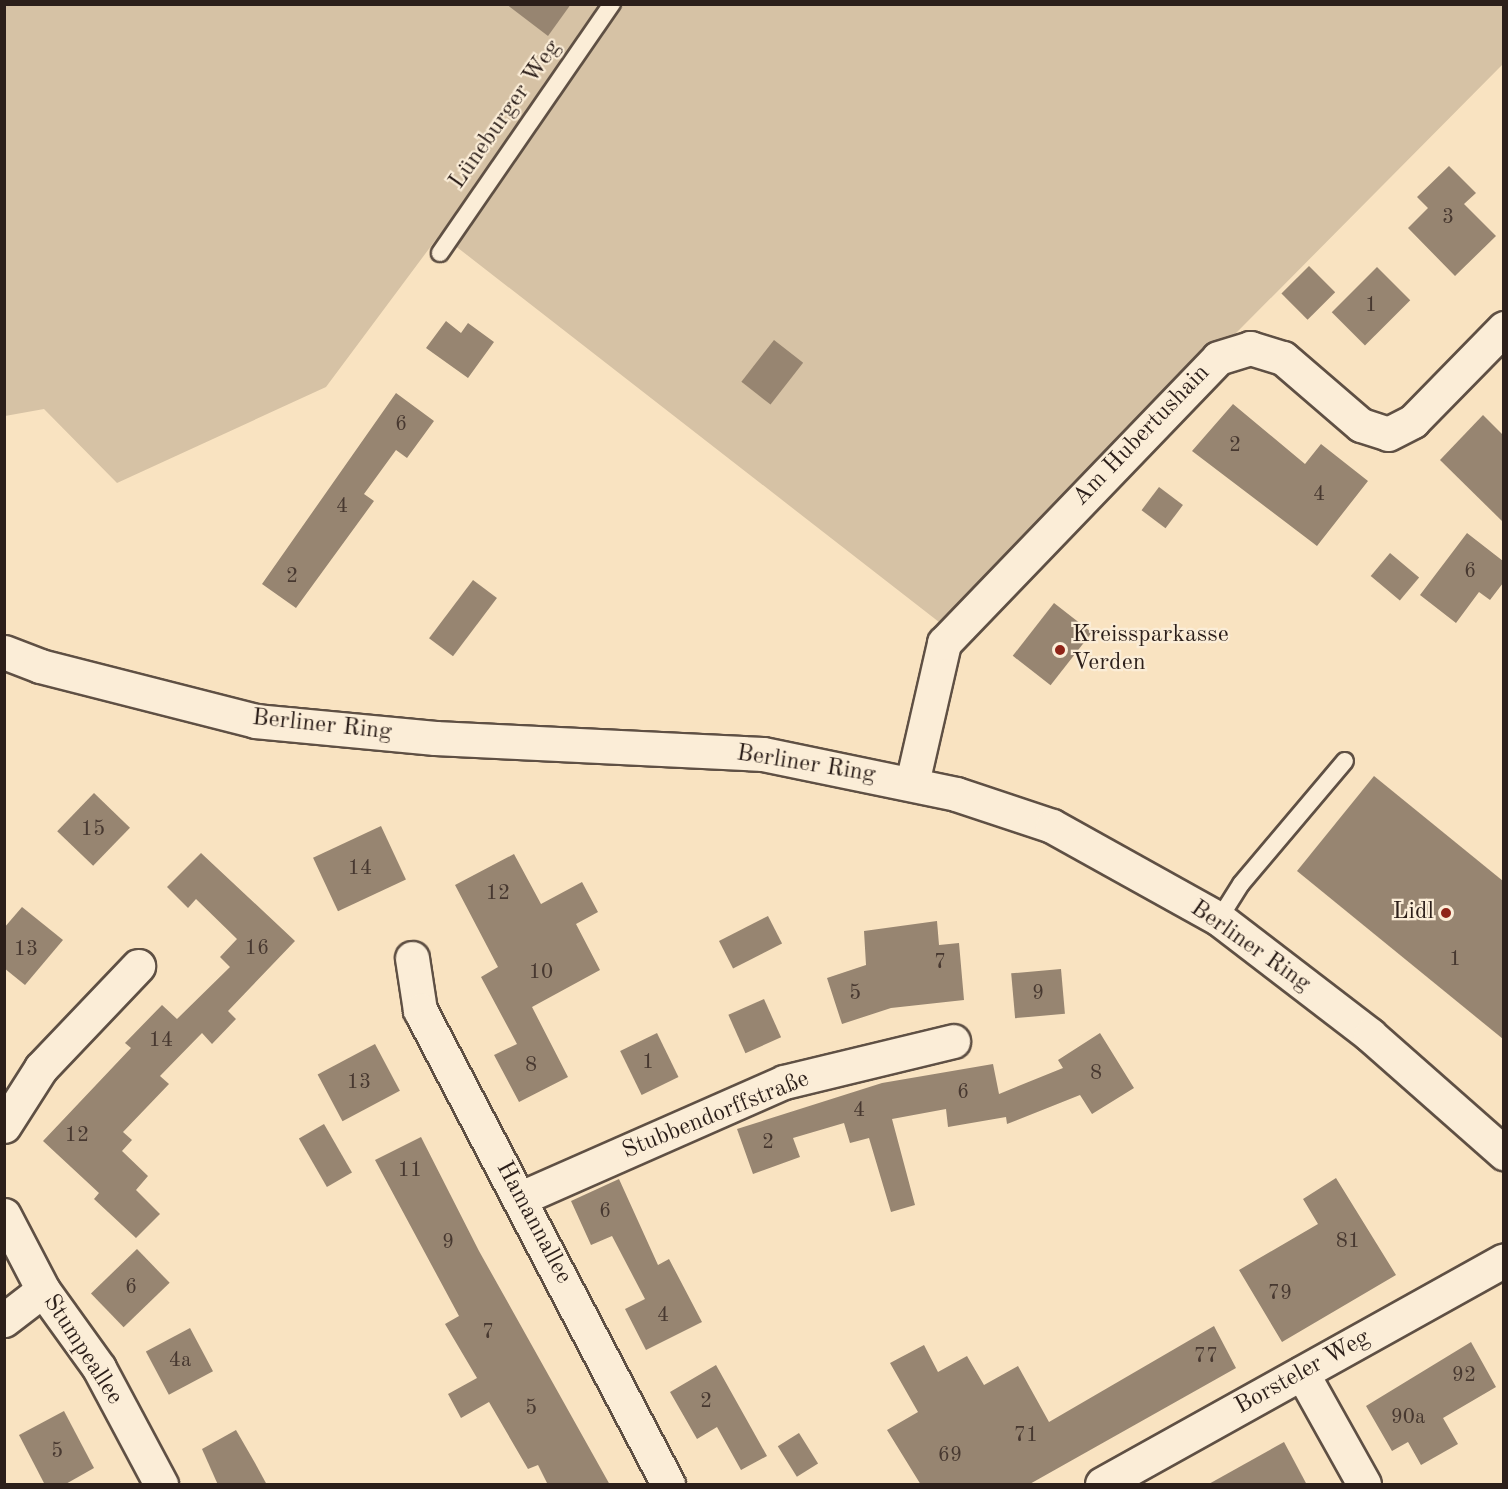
<!DOCTYPE html>
<html>
<head>
<meta charset="utf-8">
<style>
	body { margin:0 }
	#map { position:relative; width:1508px; height:1489px; overflow:hidden; background:#f9e3c1; font-family:"Old Standard TT",serif }
	div>[style] { position:absolute }
	.green>* { inset:0; background:#d6c2a5 }
	.building>* { inset:0; background:#978571; transform-origin:0 0 }
	.roads { filter:drop-shadow(2px 0 #5f5044) drop-shadow(-2px 0 #5f5044) drop-shadow(0 2px #5f5044) drop-shadow(0 -2px #5f5044) }
	.lane>* { height:16px; margin:-8px; padding:0 8px; transform-origin:8px; border-radius:8px; background:#fbedd7 }
	.street>* { height:33px; margin:-16.5px; padding:0 16.5px; transform-origin:16.5px; border-radius:16.5px; background:#fbedd7 }
	.secondary>* { height:33px; margin:-16.5px; padding:0 16.5px; transform-origin:16.5px; border-radius:16.5px; background:#fbedd7 }
	.dots>* { width:16px; height:16px; translate:-50% -50%; box-sizing:border-box; border:3px solid #fbedd7; border-radius:50% }
	span { translate:-50% -50%; white-space:nowrap; text-align:center; line-height:1.15; -webkit-text-stroke:4.5px #fbedd7; paint-order:stroke }
	.number-label { font-size:21px; color:#473830 }
	.number-label span { -webkit-text-stroke-width:0 }
	.street-label { font-size:24px; color:#2c1f1a }
	.poi-label { font-size:24px; color:#2c1f1a }
	.left { translate:0 -50%; text-align:left }
	.right { translate:-100% -50%; text-align:right }
	.frame { position:absolute; inset:0; border:6px solid #2c1f1a; pointer-events:none }
</style>
</head>
<body>
<div id="map">
	<div class="green">
		<div style="clip-path:polygon(1503px 4px,1504px 63px,1009px 562px,939px 622px,440px 234px,326px 387px,117px 483px,44px 409px,5px 416px,4px 5px)"></div>
	</div>
	<div class="building">
		<div style="clip-path:polygon(506px 4px,571px 4px,548px 36px)"></div>
		<div style="clip-path:polygon(1449px 166px,1476px 193px,1464px 204px,1496px 236px,1455px 276px,1408px 228px,1428px 208px,1417px 197px)"></div>
		<div style="left:1309px;top:266px;width:37px;height:39px;rotate:45deg"></div>
		<div style="left:1377px;top:267px;width:47px;height:64px;rotate:45deg"></div>
		<div style="clip-path:polygon(446px 321px,461px 333px,468px 323px,494px 342px,468px 378px,426px 348px)"></div>
		<div style="left:774px;top:340px;width:37px;height:53px;rotate:38deg"></div>
		<div style="clip-path:polygon(396px 393px,434px 421px,407px 458px,396px 450px,364px 494px,374px 501px,296px 608px,262px 584px)"></div>
		<div style="clip-path:polygon(1233px 404px,1305px 464px,1321px 444px,1368px 481px,1317px 546px,1192px 451px)"></div>
		<div style="clip-path:polygon(1483px 415px,1503px 435px,1503px 522px,1440px 460px)"></div>
		<div style="left:1159px;top:487px;width:30px;height:29px;rotate:37deg"></div>
		<div style="clip-path:polygon(1467px 533px,1503px 561px,1503px 583px,1490px 600px,1479px 592px,1456px 623px,1420px 595px)"></div>
		<div style="left:1390px;top:553px;width:38px;height:30px;rotate:40deg"></div>
		<div style="left:473px;top:580px;width:30px;height:73px;rotate:37deg"></div>
		<div style="left:1054px;top:603px;width:48px;height:67px;rotate:38deg"></div>
		<div style="clip-path:polygon(1374px 776px,1503px 881px,1503px 1039px,1297px 871px)"></div>
		<div style="left:94px;top:793px;width:50px;height:53px;rotate:44deg"></div>
		<div style="left:381px;top:826px;width:59px;height:75px;rotate:65deg"></div>
		<div style="clip-path:polygon(201px 853px,295px 941px,228px 1011px,236px 1019px,212px 1044px,202px 1033px,160px 1076px,169px 1084px,123px 1132px,132px 1140px,122px 1151px,148px 1176px,136px 1190px,160px 1214px,136px 1238px,94px 1199px,99px 1193px,43px 1141px,131px 1048px,125px 1043px,162px 1005px,177px 1019px,230px 967px,220px 957px,237px 939px,196px 899px,188px 908px,167px 887px)"></div>
		<div style="clip-path:polygon(514px 854px,541px 904px,582px 882px,598px 912px,576px 924px,600px 970px,532px 1007px,568px 1077px,519px 1102px,494px 1055px,517px 1044px,481px 977px,498px 967px,455px 885px)"></div>
		<div style="clip-path:polygon(22px 907px,63px 940px,25px 985px,4px 968px,4px 928px)"></div>
		<div style="left:768px;top:916px;width:31px;height:55px;rotate:63deg"></div>
		<div style="clip-path:polygon(937px 921px,939px 945px,959px 943px,964px 1000px,891px 1008px,842px 1024px,827px 978px,866px 965px,864px 931px)"></div>
		<div style="left:1061px;top:969px;width:45px;height:50px;rotate:85deg"></div>
		<div style="left:764px;top:999px;width:42px;height:39px;rotate:66deg"></div>
		<div style="left:657px;top:1033px;width:49px;height:41px;rotate:64deg"></div>
		<div style="clip-path:polygon(1100px 1033px,1134px 1088px,1092px 1114px,1080px 1095px,1007px 1124px,1006px 1117px,948px 1127px,946px 1109px,892px 1119px,915px 1205px,891px 1212px,869px 1138px,850px 1143px,844px 1123px,793px 1138px,800px 1157px,753px 1174px,737px 1129px,882px 1083px,993px 1064px,999px 1094px,1063px 1068px,1058px 1060px)"></div>
		<div style="left:375px;top:1044px;width:53px;height:65px;rotate:62deg"></div>
		<div style="left:324px;top:1124px;width:56px;height:29px;rotate:60deg"></div>
		<div style="clip-path:polygon(421px 1137px,479px 1251px,610px 1485px,548px 1485px,538px 1465px,528px 1469px,489px 1402px,461px 1418px,448px 1394px,477px 1378px,445px 1324px,459px 1316px,375px 1160px)"></div>
		<div style="clip-path:polygon(1336px 1178px,1396px 1275px,1282px 1342px,1239px 1270px,1318px 1224px,1303px 1199px)"></div>
		<div style="clip-path:polygon(619px 1179px,658px 1265px,669px 1259px,702px 1322px,646px 1350px,625px 1309px,645px 1299px,612px 1236px,591px 1245px,571px 1201px)"></div>
		<div style="left:137px;top:1249px;width:47px;height:64px;rotate:46deg"></div>
		<div style="clip-path:polygon(1214px 1326px,1236px 1368px,1028px 1485px,921px 1485px,887px 1430px,918px 1412px,890px 1363px,924px 1345px,938px 1372px,967px 1356px,984px 1385px,1018px 1366px,1049px 1422px)"></div>
		<div style="left:190px;top:1328px;width:49px;height:50px;rotate:62deg"></div>
		<div style="clip-path:polygon(1471px 1342px,1496px 1387px,1443px 1418px,1458px 1444px,1421px 1465px,1408px 1442px,1392px 1451px,1366px 1406px)"></div>
		<div style="clip-path:polygon(716px 1365px,767px 1456px,741px 1470px,717px 1427px,697px 1439px,670px 1392px)"></div>
		<div style="clip-path:polygon(64px 1411px,94px 1468px,64px 1485px,45px 1485px,19px 1435px)"></div>
		<div style="clip-path:polygon(236px 1430px,255px 1463px,267px 1485px,218px 1485px,202px 1449px)"></div>
		<div style="left:799px;top:1433px;width:36px;height:25px;rotate:58deg"></div>
		<div style="clip-path:polygon(1284px 1442px,1307px 1485px,1207px 1485px)"></div>
	</div>
	<div class="roads">
		<div class="lane">
			<div style="left:440px;top:253px;width:303px;rotate:-55.4deg"></div>
			<div style="left:1219px;top:919px;width:41px;rotate:-57.8deg"></div>
			<div style="left:1241px;top:884px;width:161px;rotate:-49.8deg"></div>
		</div>
		<div class="street">
			<div style="left:912px;top:783px;width:144px;rotate:-77.1deg"></div>
			<div style="left:944px;top:643px;width:395px;rotate:-46.1deg"></div>
			<div style="left:1218px;top:358px;width:34px;rotate:-17deg"></div>
			<div style="left:1250px;top:348px;width:34px;rotate:17deg"></div>
			<div style="left:1283px;top:358px;width:103px;rotate:40.7deg"></div>
			<div style="left:1361px;top:425px;width:28px;rotate:18deg"></div>
			<div style="left:1388px;top:434px;width:28px;rotate:-27deg"></div>
			<div style="left:1413px;top:421px;width:130px;rotate:-45.6deg"></div>
			<div style="left:412px;top:958px;width:53px;rotate:81.3deg"></div>
			<div style="left:420px;top:1010px;width:535px;rotate:62.38deg"></div>
			<div style="left:4px;top:1126px;width:69px;rotate:-57.5deg"></div>
			<div style="left:41px;top:1068px;width:141px;rotate:-46.4deg"></div>
			<div style="left:521px;top:1198px;width:287px;rotate:-23.8deg"></div>
			<div style="left:784px;top:1082px;width:174px;rotate:-13.6deg"></div>
			<div style="left:4px;top:1215px;width:85px;rotate:62.5deg"></div>
			<div style="left:43px;top:1290px;width:96px;rotate:54.3deg"></div>
			<div style="left:99px;top:1368px;width:132px;rotate:61.9deg"></div>
			<div style="left:4px;top:1320px;width:49px;rotate:-37.6deg"></div>
			<div style="left:1302px;top:1373px;width:127px;rotate:60.8deg"></div>
			<div style="left:1102px;top:1484px;width:460px;rotate:-29.1deg"></div>
		</div>
		<div class="secondary">
			<div style="left:4px;top:652px;width:39px;rotate:21deg"></div>
			<div style="left:40px;top:666px;width:222px;rotate:14.3deg"></div>
			<div style="left:255px;top:721px;width:181px;rotate:5.4deg"></div>
			<div style="left:435px;top:738px;width:328px;rotate:2.8deg"></div>
			<div style="left:763px;top:754px;width:197px;rotate:11.7deg"></div>
			<div style="left:956px;top:794px;width:101px;rotate:18.4deg"></div>
			<div style="left:1052px;top:826px;width:191px;rotate:29.1deg"></div>
			<div style="left:1219px;top:919px;width:190px;rotate:37.5deg"></div>
			<div style="left:1370px;top:1035px;width:179px;rotate:41.4deg"></div>
		</div>
	</div>
	<div class="dots">
		<div style="left:1060px;top:650px;background:#8f2418"></div>
		<div style="left:1446px;top:913px;background:#8f2418"></div>
	</div>
	<div class="number-label">
		<span style="left:1448px;top:218px">3</span>
		<span style="left:1371px;top:306px">1</span>
		<span style="left:401px;top:425px">6</span>
		<span style="left:1235px;top:446px">2</span>
		<span style="left:1319px;top:495px">4</span>
		<span style="left:342px;top:507px">4</span>
		<span style="left:1470px;top:572px">6</span>
		<span style="left:292px;top:577px">2</span>
		<span style="left:93px;top:830px">15</span>
		<span style="left:360px;top:869px">14</span>
		<span style="left:498px;top:894px">12</span>
		<span style="left:257px;top:949px">16</span>
		<span style="left:26px;top:950px">13</span>
		<span style="left:1455px;top:960px">1</span>
		<span style="left:940px;top:963px">7</span>
		<span style="left:541px;top:973px">10</span>
		<span style="left:855px;top:994px">5</span>
		<span style="left:1038px;top:994px">9</span>
		<span style="left:161px;top:1041px">14</span>
		<span style="left:648px;top:1063px">1</span>
		<span style="left:531px;top:1066px">8</span>
		<span style="left:1096px;top:1074px">8</span>
		<span style="left:359px;top:1083px">13</span>
		<span style="left:963px;top:1093px">6</span>
		<span style="left:859px;top:1111px">4</span>
		<span style="left:77px;top:1136px">12</span>
		<span style="left:768px;top:1143px">2</span>
		<span style="left:410px;top:1171px">11</span>
		<span style="left:605px;top:1212px">6</span>
		<span style="left:1348px;top:1242px">81</span>
		<span style="left:448px;top:1243px">9</span>
		<span style="left:131px;top:1288px">6</span>
		<span style="left:1280px;top:1294px">79</span>
		<span style="left:663px;top:1316px">4</span>
		<span style="left:488px;top:1333px">7</span>
		<span style="left:1206px;top:1357px">77</span>
		<span style="left:180px;top:1361px">4a</span>
		<span style="left:1464px;top:1376px">92</span>
		<span style="left:706px;top:1402px">2</span>
		<span style="left:531px;top:1409px">5</span>
		<span style="left:1408px;top:1418px">90a</span>
		<span style="left:1026px;top:1436px">71</span>
		<span style="left:57px;top:1452px">5</span>
		<span style="left:950px;top:1456px">69</span>
	</div>
	<div class="street-label">
		<span style="left:506px;top:115px;rotate:-55deg">Lüneburger Weg</span>
		<span style="left:1142px;top:436px;rotate:-46deg">Am Hubertushain</span>
		<span style="left:322px;top:726px;rotate:6deg">Berliner Ring</span>
		<span style="left:806px;top:765px;rotate:9deg">Berliner Ring</span>
		<span style="left:1250px;top:947px;rotate:35deg">Berliner Ring</span>
		<span style="left:716px;top:1116px;rotate:-22deg">Stubbendorffstraße</span>
		<span style="left:533px;top:1223px;rotate:62deg">Hamannallee</span>
		<span style="left:82px;top:1350px;rotate:57deg">Stumpeallee</span>
		<span style="left:1303px;top:1373px;rotate:-29deg">Borsteler Weg</span>
	</div>
	<div class="poi-label">
		<span class="left" style="left:1072px;top:650px">Kreissparkasse<br>Verden</span>
		<span class="right" style="left:1434px;top:913px">Lidl</span>
	</div>
	<div class="frame"></div>
</div>
</body>
</html>
